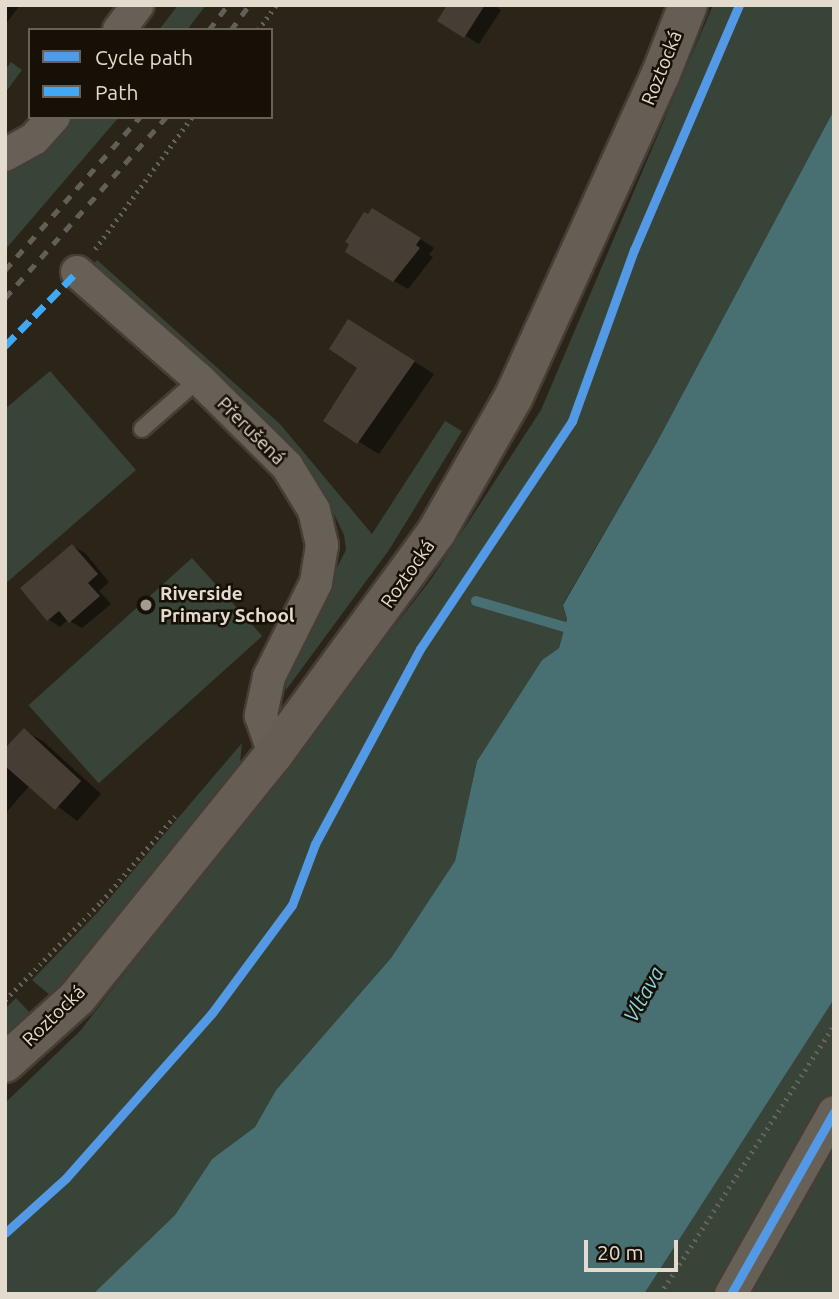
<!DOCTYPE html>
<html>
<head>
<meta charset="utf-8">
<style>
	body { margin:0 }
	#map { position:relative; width:839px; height:1299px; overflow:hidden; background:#2b2419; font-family:Ubuntu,sans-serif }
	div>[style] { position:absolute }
	.green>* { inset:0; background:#384437; transform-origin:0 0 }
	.water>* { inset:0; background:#486f72 }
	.shadow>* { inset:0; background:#0007 }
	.stream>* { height:10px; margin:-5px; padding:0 5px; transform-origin:5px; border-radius:5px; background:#486f72 }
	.building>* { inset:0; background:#463e34 }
	.path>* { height:4.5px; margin-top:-2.25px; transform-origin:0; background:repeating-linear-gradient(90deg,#67625a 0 2px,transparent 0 7px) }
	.roads { filter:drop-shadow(2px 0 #453e36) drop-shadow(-2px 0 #453e36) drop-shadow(0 2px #453e36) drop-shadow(0 -2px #453e36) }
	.service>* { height:16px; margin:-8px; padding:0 8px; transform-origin:8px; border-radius:8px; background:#666057 }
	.minor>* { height:32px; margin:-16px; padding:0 16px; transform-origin:16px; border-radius:16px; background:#666057 }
	.secondary>* { height:38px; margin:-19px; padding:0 19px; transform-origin:19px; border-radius:19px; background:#665d55 }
	.rail>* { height:5px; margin-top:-2.5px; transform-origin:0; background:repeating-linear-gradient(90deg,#645f56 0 9px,transparent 0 18px) }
	.quiet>* { height:7px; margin-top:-3.5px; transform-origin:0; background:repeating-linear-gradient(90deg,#3fa9f5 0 14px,transparent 0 21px) }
	.cycleway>* { height:9px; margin:-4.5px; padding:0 4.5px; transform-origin:4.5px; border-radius:4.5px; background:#5399e6 }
	.dots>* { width:19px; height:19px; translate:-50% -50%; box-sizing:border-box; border:4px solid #161007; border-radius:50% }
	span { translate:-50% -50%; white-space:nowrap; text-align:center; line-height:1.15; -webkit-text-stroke:5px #161007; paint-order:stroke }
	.street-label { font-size:19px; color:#e4dbcf }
	.poi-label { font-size:19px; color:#e4dbcf; font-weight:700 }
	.left { translate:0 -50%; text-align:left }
	.water-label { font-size:21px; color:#89d7e1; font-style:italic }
	.frame { position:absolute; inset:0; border:7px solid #e4dbcf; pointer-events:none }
	.legend { position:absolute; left:28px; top:28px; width:245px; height:91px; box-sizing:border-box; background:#161007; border:2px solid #686157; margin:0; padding:9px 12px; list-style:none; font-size:21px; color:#e4dbcf }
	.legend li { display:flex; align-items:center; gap:14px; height:35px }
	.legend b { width:35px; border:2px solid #686157 }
	.scale { position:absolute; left:584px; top:1240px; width:94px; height:32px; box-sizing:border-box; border:4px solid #e4dbcf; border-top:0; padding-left:9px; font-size:21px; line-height:24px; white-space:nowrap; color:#e4dbcf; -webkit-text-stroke:5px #161007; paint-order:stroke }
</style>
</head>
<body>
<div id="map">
	<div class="green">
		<div style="clip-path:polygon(178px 5px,206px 5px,187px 30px,159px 30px)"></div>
		<div style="clip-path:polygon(713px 5px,834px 5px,834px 110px,657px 442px,563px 604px,567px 619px,559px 648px,542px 660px,477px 761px,455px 861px,391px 958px,276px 1090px,255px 1127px,212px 1159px,175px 1215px,93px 1294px,5px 1294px,5px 1103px,80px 1031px,432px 578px,541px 410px)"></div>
		<div style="clip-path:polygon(11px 62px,22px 70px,5px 93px,5px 70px)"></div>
		<div style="clip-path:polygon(69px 117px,119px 117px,5px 250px,5px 166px)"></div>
		<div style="clip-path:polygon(97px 260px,280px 424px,372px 534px,445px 421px,462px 431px,389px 550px,286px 690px,285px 668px,346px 550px,344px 535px,334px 514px,292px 457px,90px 268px)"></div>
		<div style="clip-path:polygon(50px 371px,136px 470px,5px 584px,5px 409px)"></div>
		<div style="left:192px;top:558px;width:105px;height:220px;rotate:48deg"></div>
		<div style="clip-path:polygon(242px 743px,239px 772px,51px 996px,32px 980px,98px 912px)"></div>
		<div style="clip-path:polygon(834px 996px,834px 1096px,722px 1294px,644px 1294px)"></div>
		<div style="clip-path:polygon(16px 998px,31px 1014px,5px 1039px,5px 1009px)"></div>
		<div style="clip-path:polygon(834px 1132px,834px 1294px,741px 1294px)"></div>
	</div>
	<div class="water">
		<div style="clip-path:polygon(834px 110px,834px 999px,644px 1294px,93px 1294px,175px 1215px,212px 1159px,255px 1127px,276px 1090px,391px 958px,455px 861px,477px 761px,542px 660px,559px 648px,567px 619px,563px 605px,657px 442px)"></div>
	</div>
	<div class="shadow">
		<div style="clip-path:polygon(5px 5px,20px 5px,5px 25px)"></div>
		<div style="clip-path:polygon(449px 5px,493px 5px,501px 10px,479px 44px,440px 20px)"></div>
		<div style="clip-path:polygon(387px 218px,434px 248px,429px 255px,433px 257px,408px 289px,394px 281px)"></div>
		<div style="clip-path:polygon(369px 333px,434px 374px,379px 454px,325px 421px,360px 367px)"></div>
		<div style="clip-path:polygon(72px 546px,85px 553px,109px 582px,99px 591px,111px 604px,82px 628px,68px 620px,60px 627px,48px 619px)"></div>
		<div style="clip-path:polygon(24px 730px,44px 742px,101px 794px,77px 821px,30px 785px,5px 814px,5px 747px)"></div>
	</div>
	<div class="stream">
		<div style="left:476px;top:601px;width:93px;rotate:16.3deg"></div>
	</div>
	<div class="building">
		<div style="clip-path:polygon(447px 5px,485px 5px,464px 38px,437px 21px)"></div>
		<div style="clip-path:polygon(372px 208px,421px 238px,416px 245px,420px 248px,393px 282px,345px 252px,349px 244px,345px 242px,364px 212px,368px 214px)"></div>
		<div style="clip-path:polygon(348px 319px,415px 361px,357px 444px,323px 421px,357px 368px,329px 349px)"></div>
		<div style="clip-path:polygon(72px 544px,98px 574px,88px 583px,100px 596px,69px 623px,59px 611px,47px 621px,20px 588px)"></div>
		<div style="clip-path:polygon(24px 728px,81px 781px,55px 810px,5px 766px,5px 748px)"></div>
	</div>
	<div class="path">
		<div style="left:258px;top:30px;width:31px;rotate:-54deg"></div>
		<div style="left:95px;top:249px;width:164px;rotate:-53.7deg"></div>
		<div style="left:5px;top:1000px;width:137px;rotate:-45.6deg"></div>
		<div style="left:101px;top:902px;width:113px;rotate:-49.3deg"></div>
		<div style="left:660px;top:1294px;width:320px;rotate:-57.1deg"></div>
	</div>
	<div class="roads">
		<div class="service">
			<div style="left:142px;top:429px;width:76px;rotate:-41.3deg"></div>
		</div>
		<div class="minor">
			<div style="left:119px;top:30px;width:31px;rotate:-53deg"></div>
			<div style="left:5px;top:155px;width:33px;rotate:-29deg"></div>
			<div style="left:34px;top:139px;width:30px;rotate:-48deg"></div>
			<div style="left:77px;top:272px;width:162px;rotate:41.3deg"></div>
			<div style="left:199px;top:379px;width:124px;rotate:44.7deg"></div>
			<div style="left:287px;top:466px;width:52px;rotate:58.5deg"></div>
			<div style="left:314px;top:510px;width:36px;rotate:77deg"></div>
			<div style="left:322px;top:545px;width:38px;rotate:99deg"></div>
			<div style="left:316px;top:583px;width:105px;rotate:116.6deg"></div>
			<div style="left:269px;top:677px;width:40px;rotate:102deg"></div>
			<div style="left:261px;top:716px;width:40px;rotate:71.1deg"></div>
			<div style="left:731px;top:1294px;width:209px;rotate:-60.5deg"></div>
		</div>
		<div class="secondary">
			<div style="left:5px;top:1063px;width:97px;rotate:-42.1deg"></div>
			<div style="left:77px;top:998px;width:314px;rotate:-51.1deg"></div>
			<div style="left:274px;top:754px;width:276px;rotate:-53.8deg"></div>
			<div style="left:437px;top:531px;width:153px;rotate:-60.3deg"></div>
			<div style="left:513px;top:398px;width:354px;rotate:-65.5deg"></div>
			<div style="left:660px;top:76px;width:76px;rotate:-68.5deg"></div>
		</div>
	</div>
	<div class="rail">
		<div style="left:209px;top:30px;width:31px;rotate:-53deg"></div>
		<div style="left:231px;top:30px;width:31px;rotate:-54deg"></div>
		<div style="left:5px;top:270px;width:204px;rotate:-48.6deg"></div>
		<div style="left:5px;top:298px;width:242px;rotate:-48.3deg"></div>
	</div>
	<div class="quiet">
		<div style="left:5px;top:346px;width:103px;rotate:-45.8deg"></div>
	</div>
	<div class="cycleway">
		<div style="left:5px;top:1233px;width:82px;rotate:-42deg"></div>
		<div style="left:66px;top:1178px;width:220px;rotate:-48.5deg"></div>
		<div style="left:212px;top:1013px;width:134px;rotate:-53.5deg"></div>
		<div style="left:292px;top:905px;width:65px;rotate:-69.3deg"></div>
		<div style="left:315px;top:844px;width:221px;rotate:-61.7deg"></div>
		<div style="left:420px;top:649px;width:274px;rotate:-56.3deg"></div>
		<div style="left:572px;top:421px;width:182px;rotate:-70.1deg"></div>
		<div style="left:634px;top:250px;width:267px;rotate:-66.8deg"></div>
		<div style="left:731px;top:1294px;width:209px;rotate:-60.5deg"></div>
	</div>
	<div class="dots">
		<div style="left:146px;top:605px;background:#a39b8f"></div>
	</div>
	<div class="street-label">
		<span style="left:662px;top:68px;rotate:-68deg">Roztocká</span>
		<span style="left:251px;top:431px;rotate:45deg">Přerušená</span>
		<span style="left:408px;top:574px;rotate:-55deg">Roztocká</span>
		<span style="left:54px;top:1016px;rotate:-44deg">Roztocká</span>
	</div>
	<div class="poi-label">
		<span class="left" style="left:160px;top:605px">Riverside<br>Primary School</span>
	</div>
	<div class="water-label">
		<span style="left:643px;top:994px;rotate:-61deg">Vltava</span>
	</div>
	<div class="frame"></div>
	<ul class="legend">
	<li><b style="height:9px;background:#5399e6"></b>Cycle path</li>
	<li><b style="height:9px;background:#3fa9f5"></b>Path</li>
	</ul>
	<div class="scale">20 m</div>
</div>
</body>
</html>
